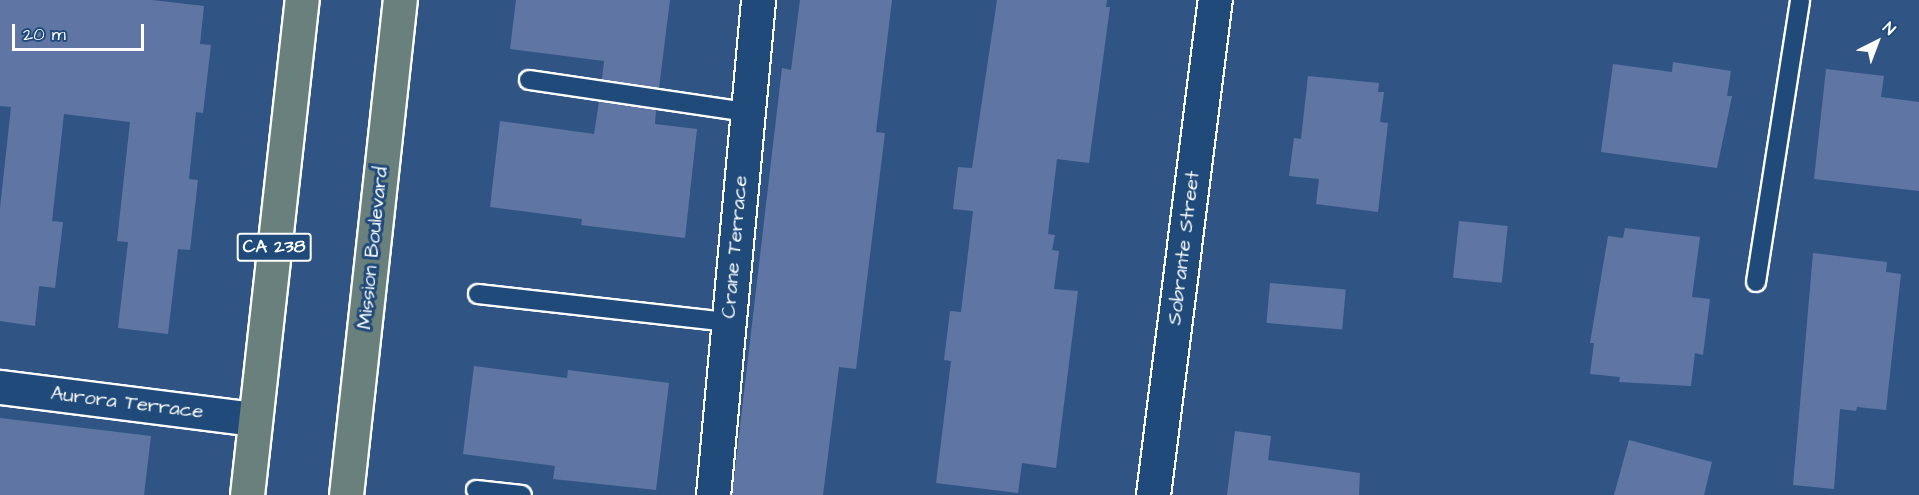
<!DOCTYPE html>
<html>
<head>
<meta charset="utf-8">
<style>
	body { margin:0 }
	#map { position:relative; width:1919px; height:495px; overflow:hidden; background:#305585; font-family:"Architects Daughter",sans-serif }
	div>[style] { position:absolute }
	.building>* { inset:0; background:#5f76a4; transform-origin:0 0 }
	.roads { filter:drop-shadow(2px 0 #fff) drop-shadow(-2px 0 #fff) drop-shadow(0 2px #fff) drop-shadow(0 -2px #fff) }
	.service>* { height:18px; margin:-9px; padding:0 9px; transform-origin:9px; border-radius:9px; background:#1f4a7a }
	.minor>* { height:33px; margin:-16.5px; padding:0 16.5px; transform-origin:16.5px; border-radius:16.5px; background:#1f4a7a }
	.primary>* { height:33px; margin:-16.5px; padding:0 16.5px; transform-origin:16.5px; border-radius:16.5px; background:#6a807d }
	span { translate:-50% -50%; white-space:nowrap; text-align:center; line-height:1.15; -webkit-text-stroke:6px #1f4a7a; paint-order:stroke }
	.shield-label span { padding:2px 4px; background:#1f4a7a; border:2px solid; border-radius:4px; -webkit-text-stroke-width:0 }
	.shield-label { font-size:18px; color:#fff; font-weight:700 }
	.street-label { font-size:20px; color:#fff }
	.north { position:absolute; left:1847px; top:12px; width:60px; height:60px; -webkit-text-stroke:4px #1f4a7a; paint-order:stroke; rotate:42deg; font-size:16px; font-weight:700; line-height:24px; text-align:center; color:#fff }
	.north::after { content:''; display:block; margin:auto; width:21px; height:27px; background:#fff; clip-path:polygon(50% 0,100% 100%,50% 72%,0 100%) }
	.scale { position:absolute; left:12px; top:24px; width:132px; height:27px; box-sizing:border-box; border:3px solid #fff; border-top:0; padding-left:8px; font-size:18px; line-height:21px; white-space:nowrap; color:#fff; -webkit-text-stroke:4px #1f4a7a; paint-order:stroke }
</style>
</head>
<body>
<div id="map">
	<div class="building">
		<div style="clip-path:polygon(0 0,152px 0,204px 6px,200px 44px,211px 45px,203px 113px,196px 112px,189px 179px,198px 180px,190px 250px,178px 249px,168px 334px,118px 328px,128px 242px,117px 241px,130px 122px,64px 114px,52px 221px,63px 222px,55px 288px,39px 286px,35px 326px,0 321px,0 208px,11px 107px,0 106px)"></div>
		<div style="clip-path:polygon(516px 0,670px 0,659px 88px,602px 79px,604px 61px,510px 49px)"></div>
		<div style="clip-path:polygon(800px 0,892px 0,876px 132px,885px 133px,856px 369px,839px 367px,823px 495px,732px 495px,782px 68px,791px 70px)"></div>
		<div style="clip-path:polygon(997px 0,1107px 0,1106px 7px,1110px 7px,1089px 163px,1057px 159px,1048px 234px,1055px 235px,1052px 250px,1059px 251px,1054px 289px,1078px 291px,1056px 468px,1022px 463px,1018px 493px,936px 483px,951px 361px,944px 360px,950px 311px,961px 312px,973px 211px,953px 209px,958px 167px,972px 168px)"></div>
		<div style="clip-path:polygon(1673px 62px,1731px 71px,1727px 96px,1732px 96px,1717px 168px,1601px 152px,1613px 64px,1672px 72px)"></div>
		<div style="clip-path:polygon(1826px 69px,1884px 76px,1881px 97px,1919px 102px,1919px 191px,1814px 179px)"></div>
		<div style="clip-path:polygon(1308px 76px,1379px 83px,1378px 92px,1384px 92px,1380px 122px,1388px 123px,1378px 212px,1316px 204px,1319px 179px,1289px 176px,1294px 138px,1301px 139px)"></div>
		<div style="clip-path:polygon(599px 102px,656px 110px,655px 124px,697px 129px,685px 238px,581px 225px,582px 219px,490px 207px,500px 121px,594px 134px)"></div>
		<div style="left:1459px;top:221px;width:49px;height:57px;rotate:6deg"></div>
		<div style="clip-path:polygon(1625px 228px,1700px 237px,1692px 297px,1710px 299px,1703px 355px,1695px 353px,1691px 386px,1619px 382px,1620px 377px,1590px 374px,1594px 343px,1590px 343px,1608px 236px,1623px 238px)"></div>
		<div style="clip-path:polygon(1813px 253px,1887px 262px,1886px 272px,1901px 274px,1886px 410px,1857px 407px,1856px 411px,1840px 409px,1834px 489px,1793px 485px)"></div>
		<div style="left:1270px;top:283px;width:76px;height:40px;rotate:5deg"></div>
		<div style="clip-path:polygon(474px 366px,567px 378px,568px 370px,669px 383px,656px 490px,553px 479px,555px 466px,463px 454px)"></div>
		<div style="clip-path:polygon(0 418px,151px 436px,144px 495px,0 495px)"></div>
		<div style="clip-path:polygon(1235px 431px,1271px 436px,1268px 460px,1360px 473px,1359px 495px,1227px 495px)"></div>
		<div style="clip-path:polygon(1629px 440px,1712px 462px,1704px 495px,1614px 495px)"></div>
	</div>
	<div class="roads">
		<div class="service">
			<div style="left:529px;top:80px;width:220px;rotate:8.4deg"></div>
			<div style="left:1756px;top:282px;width:285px;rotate:-81.1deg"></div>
			<div style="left:478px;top:294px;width:252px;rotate:6.4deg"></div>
			<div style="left:476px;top:490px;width:46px;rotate:6.2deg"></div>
		</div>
		<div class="minor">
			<div style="left:0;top:387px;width:256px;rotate:7.2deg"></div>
			<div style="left:713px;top:495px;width:497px;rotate:-84.8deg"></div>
			<div style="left:1153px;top:495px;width:499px;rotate:-82.9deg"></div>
		</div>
		<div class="primary">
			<div style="left:247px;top:495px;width:498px;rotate:-83.7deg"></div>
			<div style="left:346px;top:495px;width:498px;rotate:-83.8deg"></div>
		</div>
	</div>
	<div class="shield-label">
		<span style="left:274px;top:247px">CA 238</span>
	</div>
	<div class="street-label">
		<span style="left:735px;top:247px;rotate:-85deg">Crane Terrace</span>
		<span style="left:373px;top:248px;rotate:-84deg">Mission Boulevard</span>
		<span style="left:1184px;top:248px;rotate:-83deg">Sobrante Street</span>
		<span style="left:127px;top:403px;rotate:7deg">Aurora Terrace</span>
	</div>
	<div class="north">N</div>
	<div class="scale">20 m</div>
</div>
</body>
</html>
